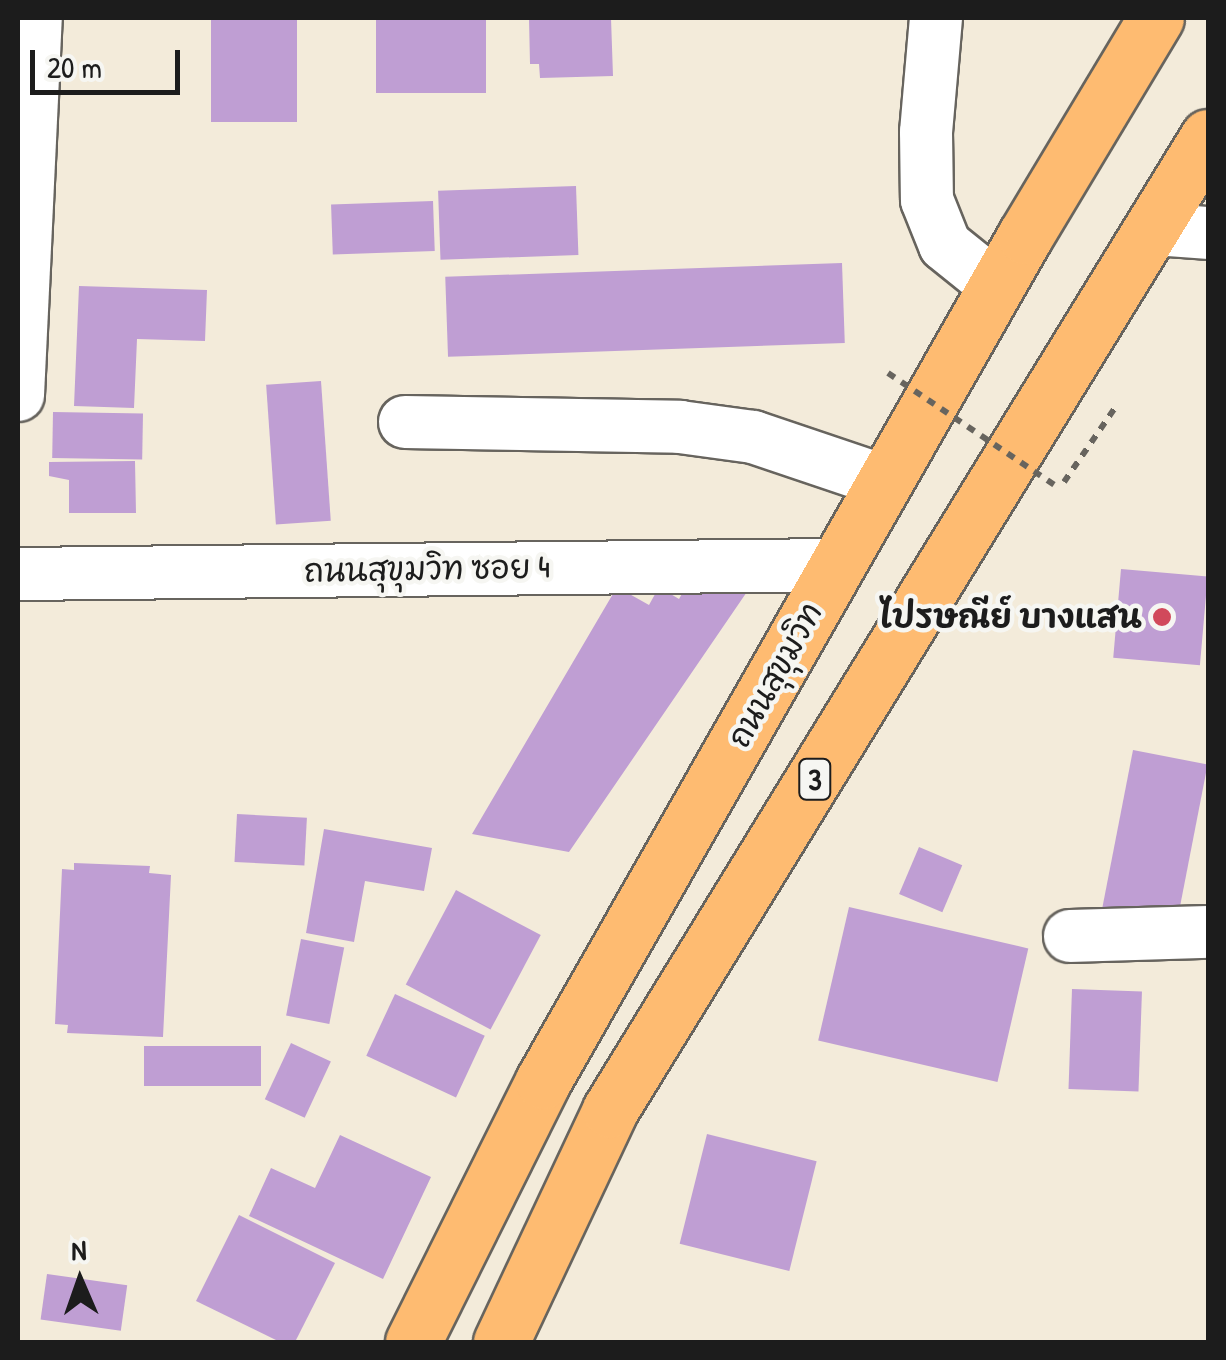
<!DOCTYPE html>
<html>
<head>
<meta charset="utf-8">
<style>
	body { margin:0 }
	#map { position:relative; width:1226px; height:1360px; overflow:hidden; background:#f3ebda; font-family:"Patrick Hand","Playpen Sans Thai",sans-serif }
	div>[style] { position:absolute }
	.building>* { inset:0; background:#bf9ed3; transform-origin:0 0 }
	.path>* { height:6px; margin-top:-3px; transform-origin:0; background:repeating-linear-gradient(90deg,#67645e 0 8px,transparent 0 16px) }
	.roads { filter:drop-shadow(2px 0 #67645e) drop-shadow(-2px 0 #67645e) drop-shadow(0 2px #67645e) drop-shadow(0 -2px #67645e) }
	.street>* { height:52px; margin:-26px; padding:0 26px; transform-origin:26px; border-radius:26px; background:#fff }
	.primary>* { height:55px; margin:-27.5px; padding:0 27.5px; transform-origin:27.5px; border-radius:27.5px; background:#febb71 }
	.path-bridge>* { height:6px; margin-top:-3px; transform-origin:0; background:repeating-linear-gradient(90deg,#67645e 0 8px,transparent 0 16px) }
	.dots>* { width:28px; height:28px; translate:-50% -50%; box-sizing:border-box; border:5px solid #f6f6f2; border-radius:50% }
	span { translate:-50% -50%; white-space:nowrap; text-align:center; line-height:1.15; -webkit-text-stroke:9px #f6f6f2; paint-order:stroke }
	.shield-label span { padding:2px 8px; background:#f6f6f2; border:2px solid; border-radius:8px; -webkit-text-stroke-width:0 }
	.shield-label { font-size:30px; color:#1c1c1c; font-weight:700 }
	.street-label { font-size:32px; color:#1c1c1c }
	.poi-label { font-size:32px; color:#1c1c1c; font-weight:700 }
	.right { translate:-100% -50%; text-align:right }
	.frame { position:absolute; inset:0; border:20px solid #1c1c1c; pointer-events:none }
	.north { position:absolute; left:30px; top:1230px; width:100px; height:100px; -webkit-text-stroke:8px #f6f6f2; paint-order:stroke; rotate:358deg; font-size:28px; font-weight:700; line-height:40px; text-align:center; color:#1c1c1c }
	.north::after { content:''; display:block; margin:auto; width:35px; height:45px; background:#1c1c1c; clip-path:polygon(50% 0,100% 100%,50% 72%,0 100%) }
	.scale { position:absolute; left:30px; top:50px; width:150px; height:45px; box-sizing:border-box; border:5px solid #1c1c1c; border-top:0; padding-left:12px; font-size:30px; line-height:35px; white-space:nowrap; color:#1c1c1c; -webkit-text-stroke:8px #f6f6f2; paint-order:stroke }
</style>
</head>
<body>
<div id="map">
	<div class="building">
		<div style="left:211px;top:18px;width:86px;height:104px"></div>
		<div style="left:376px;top:18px;width:110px;height:75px"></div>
		<div style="clip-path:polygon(529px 18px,611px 18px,613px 76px,540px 78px,539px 64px,530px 64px)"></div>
		<div style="left:576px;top:186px;width:69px;height:138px;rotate:88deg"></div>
		<div style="left:433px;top:201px;width:50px;height:102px;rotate:88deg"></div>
		<div style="left:842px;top:263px;width:80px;height:397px;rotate:88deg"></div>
		<div style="clip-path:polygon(79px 286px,207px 290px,205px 341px,137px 339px,134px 408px,74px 406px)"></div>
		<div style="left:321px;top:381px;width:140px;height:55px;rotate:86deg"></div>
		<div style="left:53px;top:412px;width:90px;height:46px;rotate:1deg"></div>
		<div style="clip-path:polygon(135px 461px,136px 513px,69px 513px,69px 480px,49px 476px,49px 462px)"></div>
		<div style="left:1121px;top:569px;width:87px;height:89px;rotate:5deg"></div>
		<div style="clip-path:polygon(692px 576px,753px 583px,569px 852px,472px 834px,617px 587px,649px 605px,659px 587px,679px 599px)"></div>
		<div style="left:1133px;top:750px;width:76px;height:164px;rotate:11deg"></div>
		<div style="left:237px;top:814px;width:70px;height:48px;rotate:3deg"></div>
		<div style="clip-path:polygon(324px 829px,432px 848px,424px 891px,365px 881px,354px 942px,306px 933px)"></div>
		<div style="left:919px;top:847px;width:47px;height:51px;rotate:23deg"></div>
		<div style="clip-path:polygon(74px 863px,150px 866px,149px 873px,171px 875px,163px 1037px,67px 1033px,68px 1025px,55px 1024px,62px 869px,74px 870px)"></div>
		<div style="left:456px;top:890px;width:96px;height:107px;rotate:28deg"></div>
		<div style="left:849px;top:907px;width:184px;height:137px;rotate:13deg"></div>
		<div style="left:301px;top:939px;width:44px;height:78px;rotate:11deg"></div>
		<div style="left:1072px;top:989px;width:70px;height:100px;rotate:2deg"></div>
		<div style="left:395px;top:994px;width:99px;height:68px;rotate:25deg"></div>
		<div style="left:291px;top:1043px;width:44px;height:62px;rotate:25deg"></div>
		<div style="left:261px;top:1046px;width:40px;height:117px;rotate:90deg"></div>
		<div style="left:707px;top:1134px;width:113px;height:113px;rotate:14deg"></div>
		<div style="clip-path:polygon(340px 1135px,431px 1177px,383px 1279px,249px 1216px,271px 1168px,315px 1188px)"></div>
		<div style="clip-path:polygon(239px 1215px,335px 1263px,295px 1342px,280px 1342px,196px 1301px)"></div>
		<div style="left:47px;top:1274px;width:81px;height:46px;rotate:8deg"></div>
	</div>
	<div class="path">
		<div style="left:1064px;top:482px;width:93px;rotate:-55.5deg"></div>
	</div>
	<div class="roads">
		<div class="street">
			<div style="left:936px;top:18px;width:114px;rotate:95deg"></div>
			<div style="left:926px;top:132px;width:68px;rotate:89.2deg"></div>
			<div style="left:927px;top:200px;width:48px;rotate:68.2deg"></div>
			<div style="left:945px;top:245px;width:65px;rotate:38.8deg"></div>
			<div style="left:1154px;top:229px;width:54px;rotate:4.2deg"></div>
			<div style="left:18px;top:395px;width:377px;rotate:-87.3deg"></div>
			<div style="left:405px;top:422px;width:275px;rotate:1deg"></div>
			<div style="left:680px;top:427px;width:74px;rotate:7.8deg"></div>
			<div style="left:753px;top:437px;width:138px;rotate:18.6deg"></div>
			<div style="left:18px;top:574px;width:819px;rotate:-0.63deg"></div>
			<div style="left:1070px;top:936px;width:138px;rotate:-1.7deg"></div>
		</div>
		<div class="primary">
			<div style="left:413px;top:1342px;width:292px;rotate:-63.5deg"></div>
			<div style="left:543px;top:1081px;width:973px;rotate:-60.3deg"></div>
			<div style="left:1025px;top:236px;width:254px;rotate:-59deg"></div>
			<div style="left:501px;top:1342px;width:256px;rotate:-64.8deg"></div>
			<div style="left:610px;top:1110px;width:1142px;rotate:-58.43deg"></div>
		</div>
	</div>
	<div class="path-bridge">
		<div style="left:888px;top:373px;width:206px;rotate:33.9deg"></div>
	</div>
	<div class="dots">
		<div style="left:1162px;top:617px;background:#d1495b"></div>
	</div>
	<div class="shield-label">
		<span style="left:815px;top:779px">3</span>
	</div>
	<div class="street-label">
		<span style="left:427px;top:569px;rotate:-1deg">ถนนสุขุมวิท ซอย 4</span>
		<span style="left:775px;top:675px;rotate:-61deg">ถนนสุขุมวิท</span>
	</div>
	<div class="poi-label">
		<span class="right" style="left:1142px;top:617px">ไปรษณีย์ บางแสน</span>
	</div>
	<div class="frame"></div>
	<div class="north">N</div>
	<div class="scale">20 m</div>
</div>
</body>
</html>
